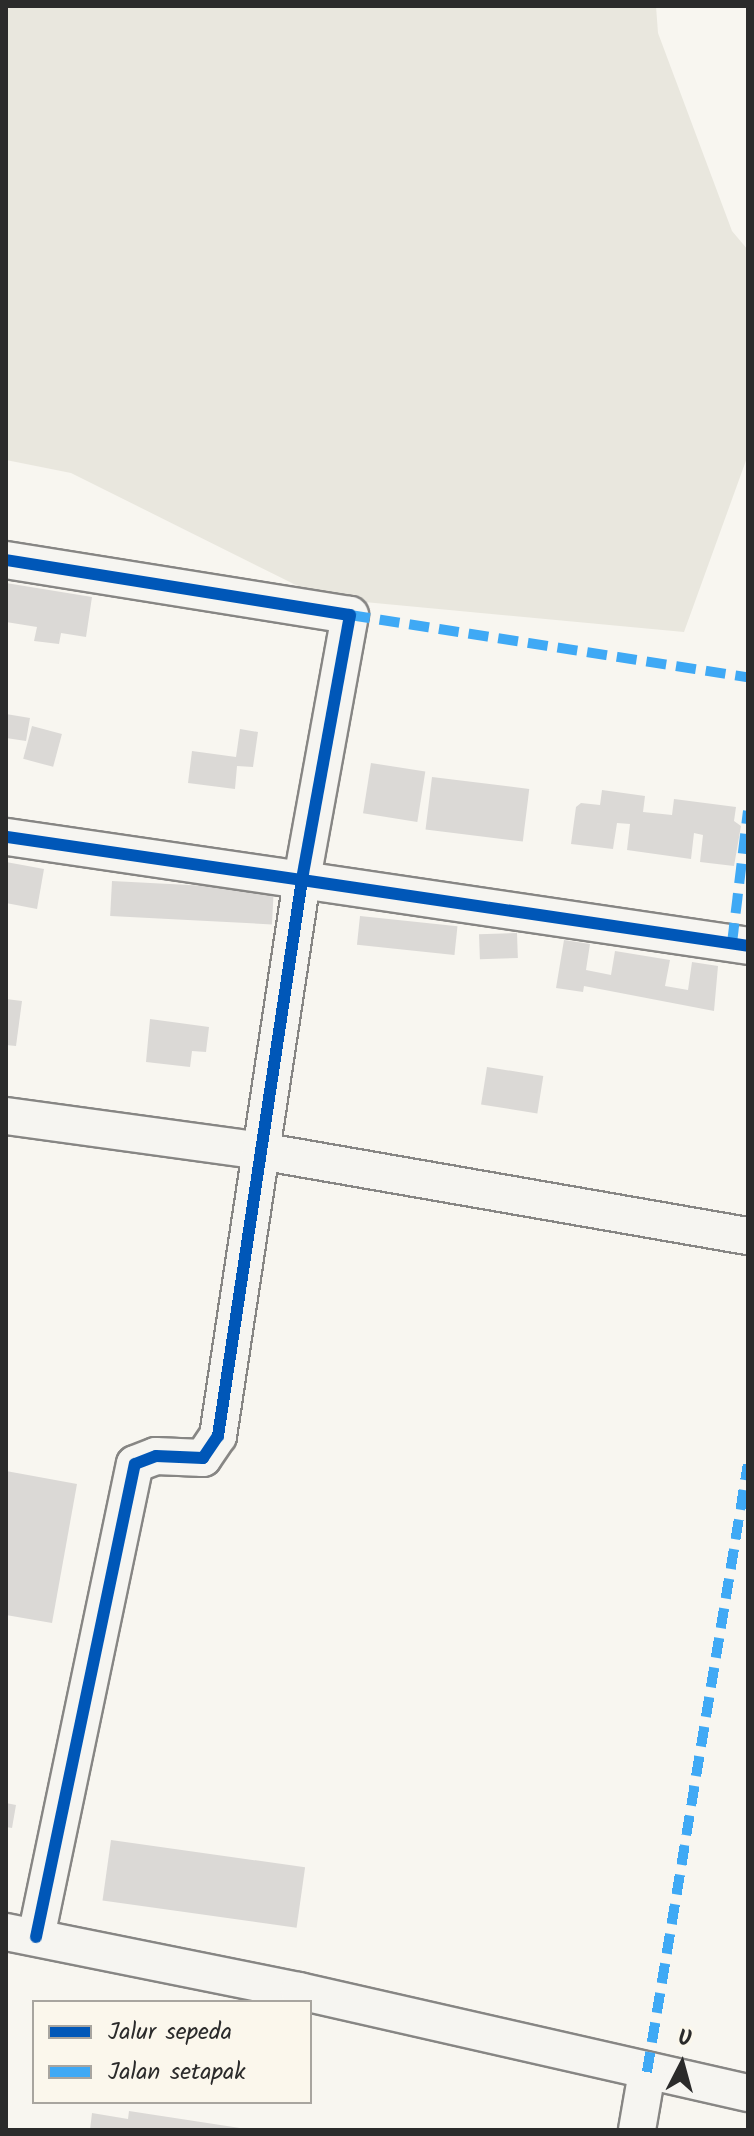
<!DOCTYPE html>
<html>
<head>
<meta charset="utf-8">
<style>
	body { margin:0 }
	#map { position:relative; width:754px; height:2136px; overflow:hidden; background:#f8f6f0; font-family:Kalam,sans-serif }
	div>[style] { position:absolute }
	.green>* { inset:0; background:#e9e7de }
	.building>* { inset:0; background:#dbd9d6; transform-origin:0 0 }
	.roads { filter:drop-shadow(2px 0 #878684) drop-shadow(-2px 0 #878684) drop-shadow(0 2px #878684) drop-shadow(0 -2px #878684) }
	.minor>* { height:36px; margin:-18px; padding:0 18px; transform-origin:18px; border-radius:18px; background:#f6f5f1 }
	.quiet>* { height:10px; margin-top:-5px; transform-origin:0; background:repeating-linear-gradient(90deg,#3fa9f5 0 20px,transparent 0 30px) }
	.cycleway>* { height:12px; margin:-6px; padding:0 6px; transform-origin:6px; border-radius:6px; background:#0057b8 }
	span { translate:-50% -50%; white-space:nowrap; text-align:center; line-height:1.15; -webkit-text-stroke:6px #fbf7ec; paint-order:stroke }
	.frame { position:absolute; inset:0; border:8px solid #2b2b2b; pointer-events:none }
	.legend { position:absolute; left:32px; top:2000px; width:280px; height:104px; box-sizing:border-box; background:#fbf7ec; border:2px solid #a8a59f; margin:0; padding:10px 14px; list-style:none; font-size:24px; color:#2b2b2b }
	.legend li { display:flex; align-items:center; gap:16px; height:40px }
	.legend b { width:40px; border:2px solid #a8a59f }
	.north { position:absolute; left:642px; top:2024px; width:80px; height:80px; -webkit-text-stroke:6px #fbf7ec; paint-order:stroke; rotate:6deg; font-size:22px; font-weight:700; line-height:32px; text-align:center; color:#2b2b2b }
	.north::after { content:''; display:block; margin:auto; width:28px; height:36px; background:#2b2b2b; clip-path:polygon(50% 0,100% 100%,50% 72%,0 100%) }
</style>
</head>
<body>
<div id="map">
	<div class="green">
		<div style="clip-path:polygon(6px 6px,656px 6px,658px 33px,732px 231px,748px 250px,748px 455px,684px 632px,322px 598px,71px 473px,6px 460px)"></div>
	</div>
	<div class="building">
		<div style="clip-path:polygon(6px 583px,92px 597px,86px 637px,61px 633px,59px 644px,34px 641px,37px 627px,6px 622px)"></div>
		<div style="clip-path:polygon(6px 714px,30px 718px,26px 741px,6px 738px)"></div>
		<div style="left:32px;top:726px;width:31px;height:34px;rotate:15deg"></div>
		<div style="clip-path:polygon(240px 729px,258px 732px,253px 767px,237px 766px,235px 789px,188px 783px,192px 751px,236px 757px)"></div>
		<div style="left:371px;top:763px;width:55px;height:51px;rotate:9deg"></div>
		<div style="left:432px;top:777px;width:98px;height:53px;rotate:7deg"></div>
		<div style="clip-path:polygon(602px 790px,645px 796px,643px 812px,672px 815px,674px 799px,736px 807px,734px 821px,741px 826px,734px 866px,700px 862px,703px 835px,694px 833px,691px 859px,627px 850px,630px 824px,617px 823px,613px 849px,571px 844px,576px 807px,581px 803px,600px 805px)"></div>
		<div style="clip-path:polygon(6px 862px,44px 869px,37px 909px,6px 903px)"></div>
		<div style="left:112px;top:881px;width:162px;height:35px;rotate:3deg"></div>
		<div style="left:360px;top:916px;width:98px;height:29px;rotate:6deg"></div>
		<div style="left:517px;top:933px;width:25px;height:38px;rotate:88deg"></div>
		<div style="clip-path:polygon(564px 940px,590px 944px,586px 970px,611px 975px,615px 951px,670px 960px,665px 986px,688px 990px,692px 962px,718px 966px,714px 1011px,584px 986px,583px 992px,556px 988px)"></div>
		<div style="clip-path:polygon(6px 999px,22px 1001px,16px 1046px,6px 1045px)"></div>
		<div style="clip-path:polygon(150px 1019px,209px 1027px,206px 1052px,192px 1051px,190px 1067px,146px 1062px)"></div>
		<div style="left:487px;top:1067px;width:57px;height:38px;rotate:9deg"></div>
		<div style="clip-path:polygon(6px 1471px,77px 1484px,52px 1623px,6px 1615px)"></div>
		<div style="clip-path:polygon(6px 1803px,16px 1805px,12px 1828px,6px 1827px)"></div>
		<div style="left:111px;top:1840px;width:196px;height:61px;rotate:8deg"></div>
		<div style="clip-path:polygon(129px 2111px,240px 2128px,239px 2130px,90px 2130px,92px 2113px,128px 2119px)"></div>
	</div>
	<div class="roads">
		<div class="minor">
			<div style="left:6px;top:560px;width:348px;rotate:9.1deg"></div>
			<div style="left:350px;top:615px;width:269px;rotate:100.3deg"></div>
			<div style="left:302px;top:880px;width:299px;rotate:-171.7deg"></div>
			<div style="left:6px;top:1116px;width:256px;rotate:7.8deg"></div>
			<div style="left:260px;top:1151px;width:495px;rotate:9.9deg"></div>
			<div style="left:6px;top:1932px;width:299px;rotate:11.4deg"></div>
			<div style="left:299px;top:1991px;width:460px;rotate:12.8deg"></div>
			<div style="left:36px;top:1937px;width:483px;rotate:-78.2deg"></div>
			<div style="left:135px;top:1464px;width:22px;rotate:-21deg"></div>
			<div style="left:156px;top:1456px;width:47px;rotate:2.4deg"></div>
			<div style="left:203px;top:1458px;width:27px;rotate:-56deg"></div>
			<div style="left:218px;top:1436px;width:562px;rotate:-81.41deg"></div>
			<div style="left:302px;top:880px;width:451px;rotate:8.4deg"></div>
			<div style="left:637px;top:2130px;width:59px;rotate:-80.2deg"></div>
		</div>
	</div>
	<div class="quiet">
		<div style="left:350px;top:615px;width:403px;rotate:8.9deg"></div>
		<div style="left:732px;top:943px;width:133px;rotate:-83.1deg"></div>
		<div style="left:647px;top:2072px;width:616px;rotate:-80.57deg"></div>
	</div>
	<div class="cycleway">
		<div style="left:6px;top:560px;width:348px;rotate:9.1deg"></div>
		<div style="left:350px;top:615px;width:269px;rotate:100.3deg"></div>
		<div style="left:302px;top:880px;width:299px;rotate:-171.7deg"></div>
		<div style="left:36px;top:1937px;width:483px;rotate:-78.2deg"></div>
		<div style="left:135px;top:1464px;width:22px;rotate:-21deg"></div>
		<div style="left:156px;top:1456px;width:47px;rotate:2.4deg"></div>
		<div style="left:203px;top:1458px;width:27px;rotate:-56deg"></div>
		<div style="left:218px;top:1436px;width:562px;rotate:-81.41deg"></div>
		<div style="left:302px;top:880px;width:451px;rotate:8.4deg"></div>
	</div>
	<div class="frame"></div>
	<ul class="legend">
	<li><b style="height:10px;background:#0057b8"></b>Jalur sepeda</li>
	<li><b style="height:10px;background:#3fa9f5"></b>Jalan setapak</li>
	</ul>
	<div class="north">U</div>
</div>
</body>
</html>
